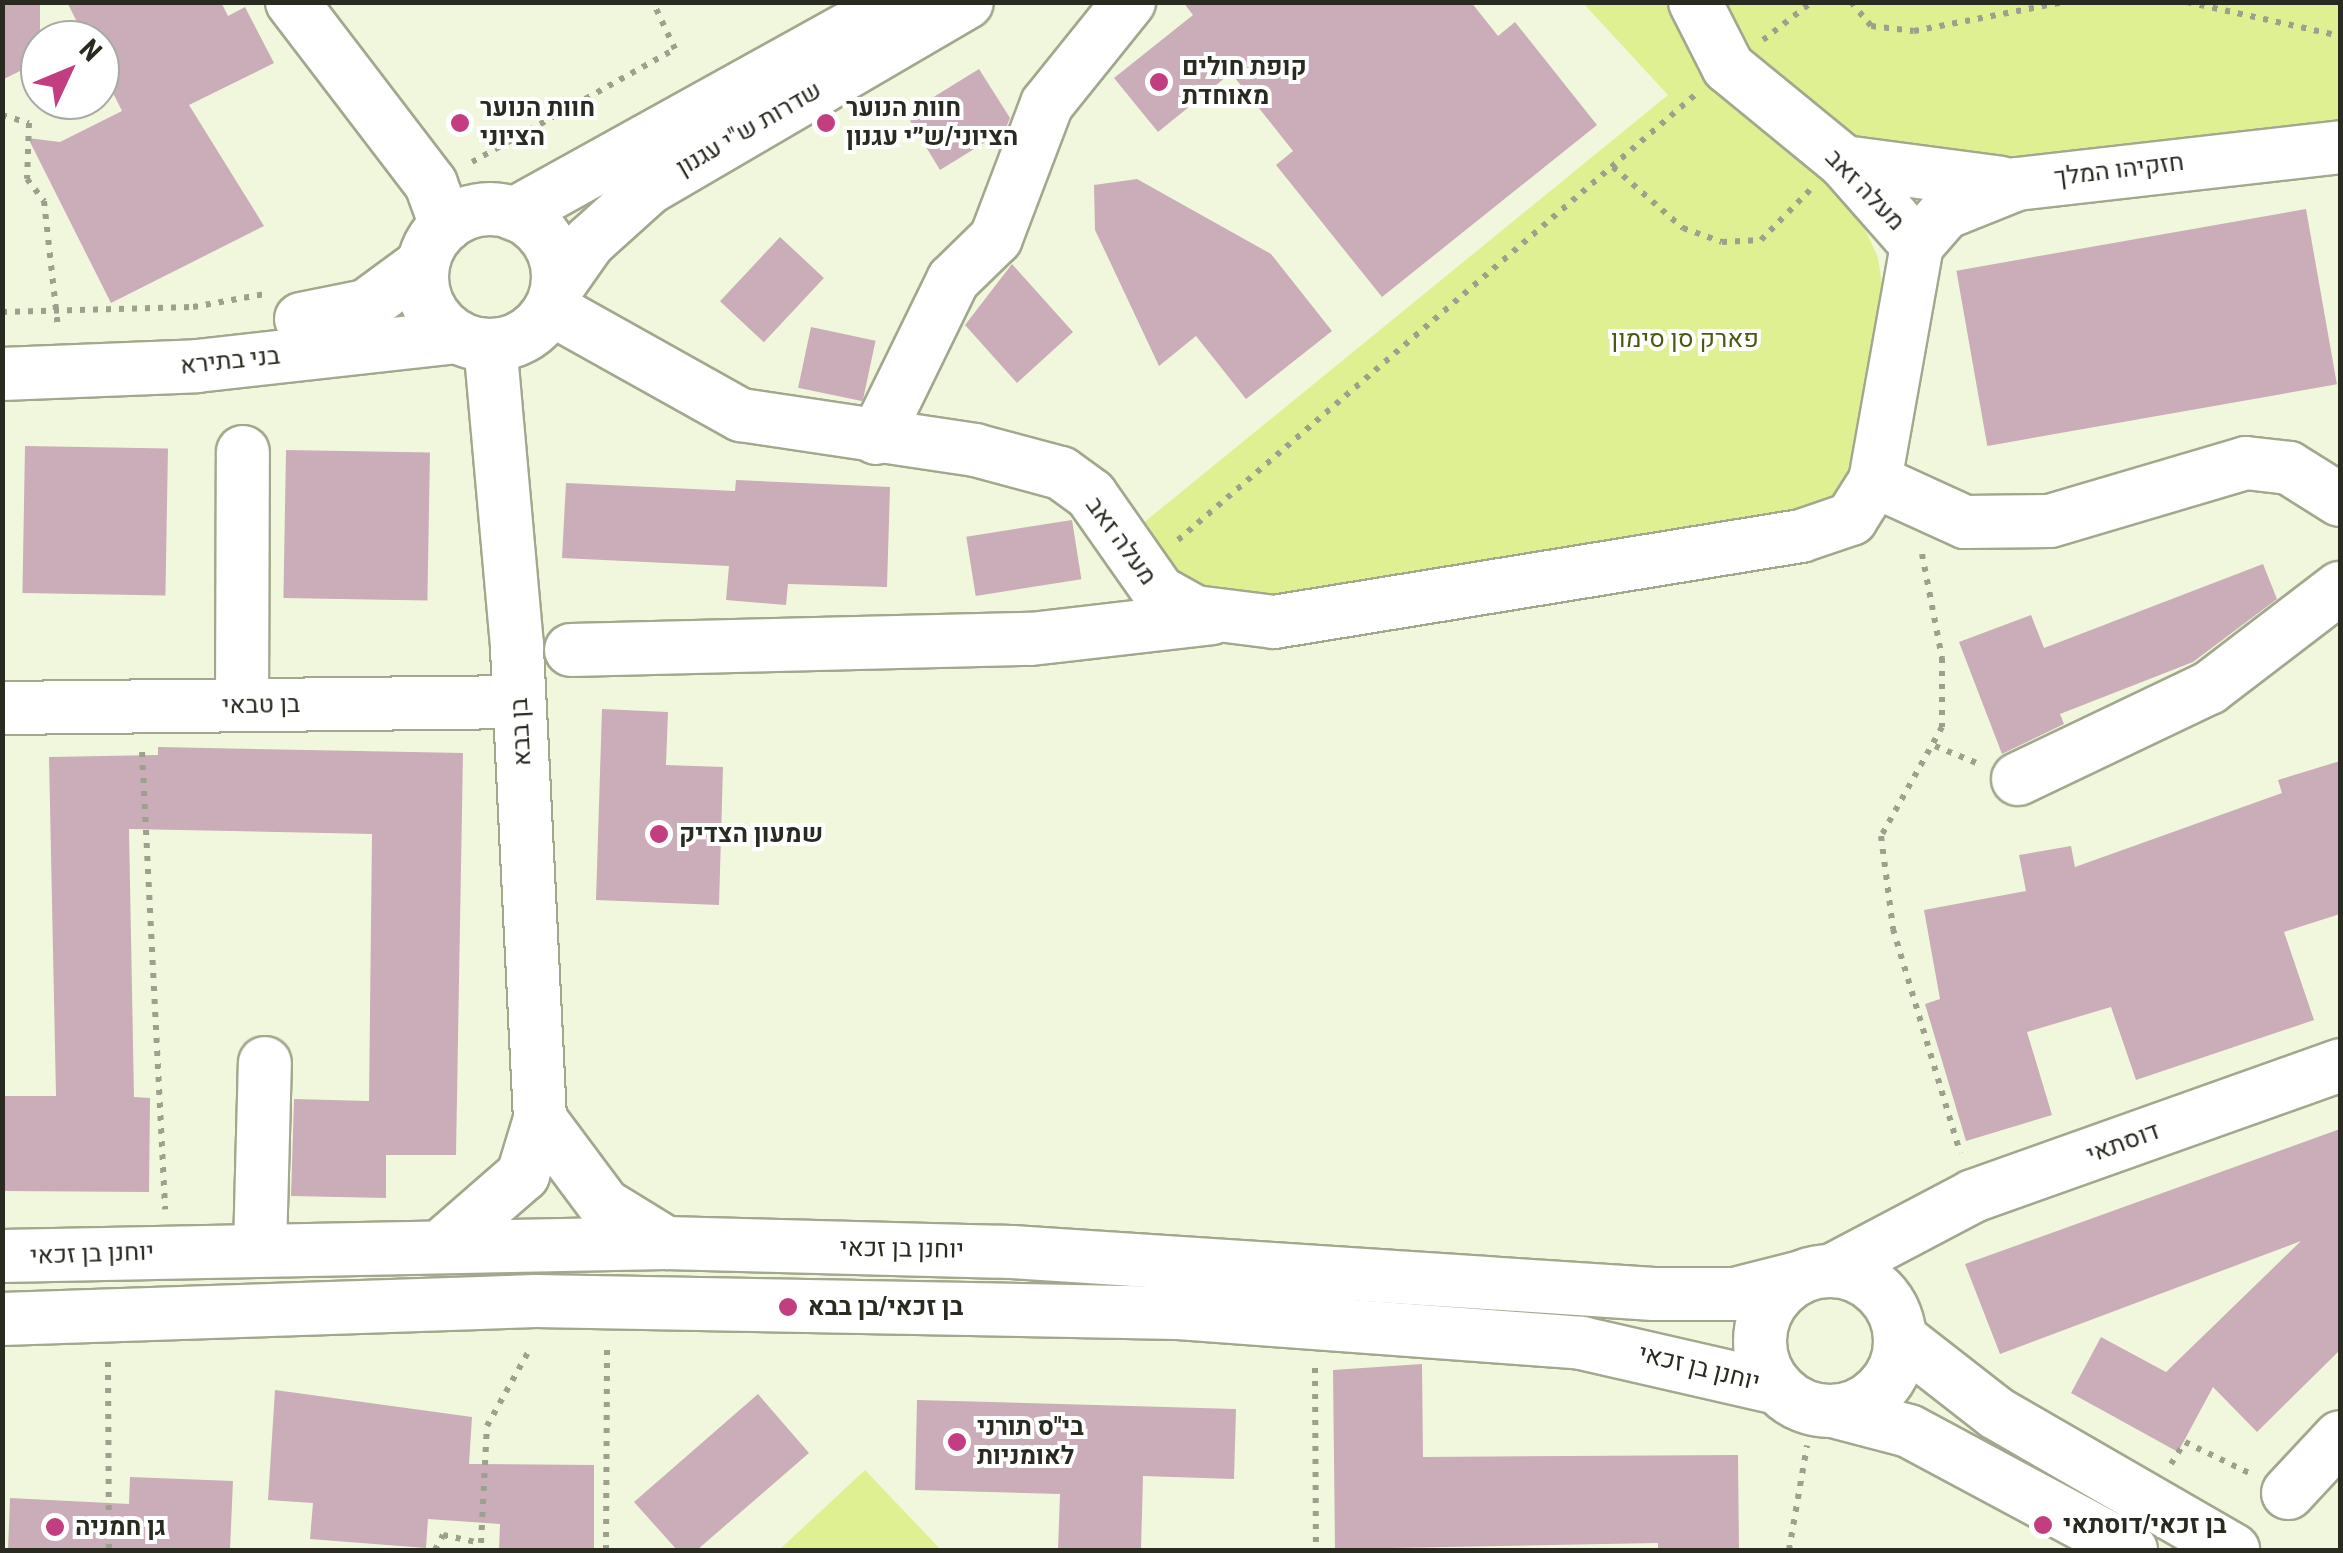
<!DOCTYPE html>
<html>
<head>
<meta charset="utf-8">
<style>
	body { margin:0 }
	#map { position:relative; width:2343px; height:1553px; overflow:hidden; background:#f1f7dc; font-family:"Roboto Condensed",Heebo,sans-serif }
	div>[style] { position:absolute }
	.green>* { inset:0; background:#def092 }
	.building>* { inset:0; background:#caadb8; transform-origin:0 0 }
	.path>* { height:6px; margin-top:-3px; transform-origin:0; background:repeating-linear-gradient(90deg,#9ca08c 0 5px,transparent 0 13px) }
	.roads { filter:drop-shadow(2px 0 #a2a88e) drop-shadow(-2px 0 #a2a88e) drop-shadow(0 2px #a2a88e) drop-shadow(0 -2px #a2a88e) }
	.minor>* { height:52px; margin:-26px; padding:0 26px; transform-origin:26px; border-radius:26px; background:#fff }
	.minor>.ring { margin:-26px; padding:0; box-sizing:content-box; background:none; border:52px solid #fff; border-radius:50% }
	.dots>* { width:28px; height:28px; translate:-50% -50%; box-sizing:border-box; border:5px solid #fff; border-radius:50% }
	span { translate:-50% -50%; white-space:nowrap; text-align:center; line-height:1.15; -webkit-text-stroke:8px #fff; paint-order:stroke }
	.poi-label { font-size:25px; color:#292b21; font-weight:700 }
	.left { translate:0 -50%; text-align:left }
	.street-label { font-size:25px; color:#292b21 }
	.park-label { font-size:25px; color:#4e5812 }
	.frame { position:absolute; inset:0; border:5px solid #292b21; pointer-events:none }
	.north { position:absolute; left:20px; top:20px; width:100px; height:100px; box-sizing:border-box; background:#fff; border:2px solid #a9aaa6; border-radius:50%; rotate:46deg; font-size:28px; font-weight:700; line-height:40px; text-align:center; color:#292b21 }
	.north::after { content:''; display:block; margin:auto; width:35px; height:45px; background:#c33e80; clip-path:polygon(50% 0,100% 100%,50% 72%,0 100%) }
</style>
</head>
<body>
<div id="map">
	<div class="green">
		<div style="clip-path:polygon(1583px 3px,2340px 3px,2340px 130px,1985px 177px,1837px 165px,1878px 258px,1888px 325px,1870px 474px,1819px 519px,1216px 607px,1131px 533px,1668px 95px)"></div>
		<div style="clip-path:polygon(865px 1470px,941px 1550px,779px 1550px)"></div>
	</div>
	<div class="building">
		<div style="clip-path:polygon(2px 2px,40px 2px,40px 61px,2px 80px)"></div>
		<div style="clip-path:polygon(67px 2px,221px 2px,228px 16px,245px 7px,274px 63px,189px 105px,264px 226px,111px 303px,28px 138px,60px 142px,122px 111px,100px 67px,100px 40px,86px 40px)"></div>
		<div style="clip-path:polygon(1183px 2px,1471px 2px,1498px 36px,1515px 22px,1597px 125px,1382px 297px,1276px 165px,1293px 151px,1231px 73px,1158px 132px,1114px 78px,1193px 15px)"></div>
		<div style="clip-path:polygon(979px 69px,1010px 118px,1005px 130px,940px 170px,906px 114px)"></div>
		<div style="clip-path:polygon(1137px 179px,1271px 254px,1332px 331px,1246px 399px,1196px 336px,1159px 366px,1095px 230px,1094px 185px)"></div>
		<div style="left:2306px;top:209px;width:178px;height:355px;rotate:80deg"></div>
		<div style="left:780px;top:237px;width:60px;height:88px;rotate:43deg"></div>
		<div style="clip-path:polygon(1012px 264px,1073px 332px,1017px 383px,965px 325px)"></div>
		<div style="left:811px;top:327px;width:66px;height:62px;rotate:12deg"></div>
		<div style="left:25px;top:446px;width:143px;height:147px;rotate:1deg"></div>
		<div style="left:286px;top:450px;width:144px;height:148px;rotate:1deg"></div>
		<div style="clip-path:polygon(736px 480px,890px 487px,887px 587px,788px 584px,786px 605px,726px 600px,729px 566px,562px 558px,566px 483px,735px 491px)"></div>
		<div style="left:1072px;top:520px;width:60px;height:107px;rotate:81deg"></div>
		<div style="clip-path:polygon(2263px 564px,2277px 599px,2193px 662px,2060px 714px,2064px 724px,2002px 754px,1959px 642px,2031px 615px,2044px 648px)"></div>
		<div style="clip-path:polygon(602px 709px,668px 712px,666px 765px,723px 767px,719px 905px,596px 900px)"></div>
		<div style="clip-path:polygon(158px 747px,463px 753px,456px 1155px,386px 1155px,386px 1198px,291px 1196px,294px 1099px,369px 1101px,372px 834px,129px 829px,134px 1097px,150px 1098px,149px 1192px,2px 1191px,2px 1096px,56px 1096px,49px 757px,158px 755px)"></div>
		<div style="clip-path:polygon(2340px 761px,2340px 914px,2284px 932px,2314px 1020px,2136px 1080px,2111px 1007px,2027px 1032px,2052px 1115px,1966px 1141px,1925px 1004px,1940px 999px,1924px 910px,2026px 891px,2019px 855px,2071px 846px,2075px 867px,2282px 793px,2278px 780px)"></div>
		<div style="clip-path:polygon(2340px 1129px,2340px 1350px,2257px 1432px,2213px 1387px,2178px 1452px,2071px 1393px,2101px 1337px,2166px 1372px,2301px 1241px,2000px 1354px,1965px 1264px)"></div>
		<div style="clip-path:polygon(1422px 1364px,1423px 1457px,1738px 1455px,1739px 1550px,1658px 1550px,1658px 1543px,1335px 1549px,1333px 1370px)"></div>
		<div style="clip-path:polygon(275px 1390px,472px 1417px,469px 1464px,594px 1465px,594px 1550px,499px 1550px,500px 1524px,428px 1519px,426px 1548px,310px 1539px,313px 1503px,268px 1500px)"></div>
		<div style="clip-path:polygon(758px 1394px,809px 1453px,697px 1550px,677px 1550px,634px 1502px)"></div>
		<div style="clip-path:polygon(917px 1400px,1236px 1409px,1234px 1479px,1143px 1476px,1141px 1550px,1058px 1550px,1060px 1494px,915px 1490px)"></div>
		<div style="clip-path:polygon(130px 1477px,233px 1481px,230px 1550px,8px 1550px,10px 1498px,129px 1504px)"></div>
	</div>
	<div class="path">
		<div style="left:1851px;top:2px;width:31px;rotate:50deg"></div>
		<div style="left:1871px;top:26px;width:43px;rotate:6.6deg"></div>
		<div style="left:1914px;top:31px;width:154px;rotate:-10.9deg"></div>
		<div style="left:2187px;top:2px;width:157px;rotate:12.5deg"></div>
		<div style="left:1763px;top:40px;width:62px;rotate:-37.8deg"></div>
		<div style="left:2px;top:115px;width:28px;rotate:17deg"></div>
		<div style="left:29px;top:123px;width:56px;rotate:92deg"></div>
		<div style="left:27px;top:179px;width:28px;rotate:52deg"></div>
		<div style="left:44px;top:201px;width:128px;rotate:83.7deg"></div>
		<div style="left:472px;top:162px;width:232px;rotate:-29.1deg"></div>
		<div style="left:675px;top:49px;width:52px;rotate:-115.1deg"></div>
		<div style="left:1613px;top:167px;width:93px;rotate:41.1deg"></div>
		<div style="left:1683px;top:228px;width:41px;rotate:19.7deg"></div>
		<div style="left:1722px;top:242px;width:39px;rotate:-3deg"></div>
		<div style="left:1761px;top:240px;width:70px;rotate:-45.6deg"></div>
		<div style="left:2px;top:312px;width:191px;rotate:-1.5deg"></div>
		<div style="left:193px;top:307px;width:73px;rotate:-10.2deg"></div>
		<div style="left:1178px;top:540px;width:682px;rotate:-40.72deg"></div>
		<div style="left:1922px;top:554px;width:106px;rotate:79.1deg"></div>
		<div style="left:1942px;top:658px;width:69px;rotate:90deg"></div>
		<div style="left:1942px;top:727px;width:125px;rotate:119.2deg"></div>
		<div style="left:1881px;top:836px;width:94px;rotate:82.6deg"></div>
		<div style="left:1893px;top:929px;width:234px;rotate:73.3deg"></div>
		<div style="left:1935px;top:746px;width:48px;rotate:22.2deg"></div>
		<div style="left:142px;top:752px;width:458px;rotate:87.1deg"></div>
		<div style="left:108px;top:1362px;width:188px;rotate:89.7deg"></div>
		<div style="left:1315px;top:1368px;width:182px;rotate:89.7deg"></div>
		<div style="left:2171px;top:1464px;width:26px;rotate:-58deg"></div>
		<div style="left:2185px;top:1442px;width:71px;rotate:25.8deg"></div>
		<div style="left:435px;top:1550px;width:17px;rotate:-62deg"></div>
		<div style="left:443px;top:1535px;width:39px;rotate:12deg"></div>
		<div style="left:481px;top:1543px;width:117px;rotate:-87.1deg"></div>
		<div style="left:487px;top:1426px;width:90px;rotate:-60.9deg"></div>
		<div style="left:606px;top:1550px;width:203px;rotate:-89.7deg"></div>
		<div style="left:1789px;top:1550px;width:106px;rotate:-80.2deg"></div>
	</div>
	<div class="roads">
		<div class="minor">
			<div style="left:292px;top:2px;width:229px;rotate:52.6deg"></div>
			<div style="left:431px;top:184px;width:44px;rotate:69.9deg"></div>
			<div style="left:1695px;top:2px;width:73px;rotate:63.1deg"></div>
			<div style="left:1728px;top:67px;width:150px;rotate:39.3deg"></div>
			<div style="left:1844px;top:162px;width:111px;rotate:48.7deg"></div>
			<div style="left:1844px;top:162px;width:158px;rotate:7.6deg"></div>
			<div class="ring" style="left:422px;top:209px;width:84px;height:84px"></div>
			<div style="left:514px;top:214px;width:433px;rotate:-29deg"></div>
			<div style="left:558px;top:286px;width:54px;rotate:-54.8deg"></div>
			<div style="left:589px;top:242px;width:81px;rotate:-42deg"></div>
			<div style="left:649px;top:188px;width:368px;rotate:-30.3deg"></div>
			<div style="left:551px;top:309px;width:218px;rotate:29.2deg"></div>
			<div style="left:741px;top:415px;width:237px;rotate:8.5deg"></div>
			<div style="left:975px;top:450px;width:89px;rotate:15deg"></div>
			<div style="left:1061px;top:473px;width:37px;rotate:36deg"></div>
			<div style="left:1091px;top:495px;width:118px;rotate:55deg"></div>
			<div style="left:1159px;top:592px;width:41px;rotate:29.1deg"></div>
			<div style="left:1195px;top:612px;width:80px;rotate:7.2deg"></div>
			<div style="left:1274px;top:622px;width:534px;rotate:-9.27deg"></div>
			<div style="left:1801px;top:536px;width:53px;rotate:-18.8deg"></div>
			<div style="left:1851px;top:519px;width:45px;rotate:-57.7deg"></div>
			<div style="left:1875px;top:481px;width:240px;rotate:-79.9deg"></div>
			<div style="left:1917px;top:245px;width:43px;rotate:-48.8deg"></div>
			<div style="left:1945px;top:213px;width:78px;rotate:-21.9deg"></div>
			<div style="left:2017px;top:184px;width:325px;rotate:-6.5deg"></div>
			<div style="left:301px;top:319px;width:66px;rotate:-11.3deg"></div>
			<div style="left:366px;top:306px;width:71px;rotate:-36.4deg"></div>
			<div style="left:2px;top:374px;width:195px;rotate:-2.3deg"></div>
			<div style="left:197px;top:366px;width:262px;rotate:-6.4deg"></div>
			<div style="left:876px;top:438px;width:176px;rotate:-64deg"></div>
			<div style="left:953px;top:280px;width:60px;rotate:-44.3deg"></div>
			<div style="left:996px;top:238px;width:143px;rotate:-69.2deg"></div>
			<div style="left:1047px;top:104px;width:131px;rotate:-51.2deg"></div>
			<div style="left:1875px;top:481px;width:99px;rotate:24.5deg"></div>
			<div style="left:1965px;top:522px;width:85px;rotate:-0.7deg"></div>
			<div style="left:2050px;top:521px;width:204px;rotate:-16.5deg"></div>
			<div style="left:2246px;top:463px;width:43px;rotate:6.6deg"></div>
			<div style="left:2289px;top:468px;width:60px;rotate:32.1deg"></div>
			<div style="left:571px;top:650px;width:460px;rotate:-1.4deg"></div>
			<div style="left:1031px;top:639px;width:182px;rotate:-6.6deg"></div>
			<div style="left:242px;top:705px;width:253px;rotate:-89.8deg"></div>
			<div style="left:2px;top:708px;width:517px;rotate:-0.66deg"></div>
			<div style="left:2018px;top:779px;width:212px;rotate:-25.5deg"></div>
			<div style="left:2209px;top:688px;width:165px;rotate:-37.4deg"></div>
			<div style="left:540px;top:1119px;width:107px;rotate:53.3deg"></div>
			<div style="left:604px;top:1205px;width:73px;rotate:31.5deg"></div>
			<div style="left:447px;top:1241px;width:101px;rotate:-41deg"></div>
			<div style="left:523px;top:1175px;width:59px;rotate:-73.1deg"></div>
			<div style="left:540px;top:1119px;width:474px;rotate:-92.8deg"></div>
			<div style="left:517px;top:646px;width:302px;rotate:-95.1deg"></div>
			<div style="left:260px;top:1249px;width:186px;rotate:-88.5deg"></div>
			<div style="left:2px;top:1256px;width:664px;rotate:-1.12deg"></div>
			<div style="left:666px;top:1243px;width:346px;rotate:1.5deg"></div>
			<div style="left:1012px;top:1252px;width:643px;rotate:3.74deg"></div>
			<div style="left:1654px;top:1294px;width:81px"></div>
			<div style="left:1735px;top:1294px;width:65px;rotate:-14.3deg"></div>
			<div class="ring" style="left:1760px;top:1271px;width:88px;height:88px"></div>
			<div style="left:1831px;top:1271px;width:161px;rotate:-27.8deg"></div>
			<div style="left:1973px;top:1196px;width:390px;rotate:-19.6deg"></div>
			<div style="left:2px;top:1319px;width:534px;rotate:-1.93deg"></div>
			<div style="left:536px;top:1301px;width:641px;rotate:1.07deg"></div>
			<div style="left:1177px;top:1313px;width:405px;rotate:4.2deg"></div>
			<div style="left:1581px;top:1343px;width:201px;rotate:12.9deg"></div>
			<div style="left:1900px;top:1338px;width:122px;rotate:38deg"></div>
			<div style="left:1996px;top:1413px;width:274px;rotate:30deg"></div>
			<div style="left:1837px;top:1412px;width:74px;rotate:14.8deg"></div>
			<div style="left:1909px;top:1431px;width:252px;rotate:28.2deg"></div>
			<div style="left:2288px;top:1493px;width:76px;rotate:-47.1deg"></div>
		</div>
	</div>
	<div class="dots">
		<div style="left:1159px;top:82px;background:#c33e80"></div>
		<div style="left:460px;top:123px;background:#c33e80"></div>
		<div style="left:826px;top:123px;background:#c33e80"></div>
		<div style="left:659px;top:834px;background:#c33e80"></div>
		<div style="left:788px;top:1307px;background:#c33e80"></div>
		<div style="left:957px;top:1442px;background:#c33e80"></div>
		<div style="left:2043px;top:1525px;background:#c33e80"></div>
		<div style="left:55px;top:1527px;background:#c33e80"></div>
	</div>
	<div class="poi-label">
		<span class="left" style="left:1182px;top:82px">קופת חולים<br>מאוחדת</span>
		<span class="left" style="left:480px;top:123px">חוות הנוער<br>הציוני</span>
		<span class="left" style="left:846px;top:123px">חוות הנוער<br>הציוני/ש״י עגנון</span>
		<span class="left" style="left:679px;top:834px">שמעון הצדיק</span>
		<span class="left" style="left:808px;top:1307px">בן זכאי/בן בבא</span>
		<span class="left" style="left:977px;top:1442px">בי"ס תורני<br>לאומניות</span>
		<span class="left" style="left:2063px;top:1525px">בן זכאי/דוסתאי</span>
		<span class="left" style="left:75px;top:1527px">גן חמניה</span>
	</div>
	<div class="street-label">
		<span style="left:749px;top:129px;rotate:-30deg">שדרות ש"י עגנון</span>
		<span style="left:2119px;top:170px;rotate:-7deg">חזקיהו המלך</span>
		<span style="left:1865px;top:190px;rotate:46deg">מעלה זאב</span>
		<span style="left:230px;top:361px;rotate:-6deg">בני בתירא</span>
		<span style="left:1121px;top:541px;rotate:54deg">מעלה זאב</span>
		<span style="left:261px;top:705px;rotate:-1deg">בן טבאי</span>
		<span style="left:521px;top:732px;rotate:-93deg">בן בבא</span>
		<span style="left:2123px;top:1143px;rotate:-20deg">דוסתאי</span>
		<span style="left:902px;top:1249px;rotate:1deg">יוחנן בן זכאי</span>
		<span style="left:92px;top:1254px;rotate:-2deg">יוחנן בן זכאי</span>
		<span style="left:1699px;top:1368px;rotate:14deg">יוחנן בן זכאי</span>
	</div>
	<div class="park-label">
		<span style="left:1685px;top:339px">פארק סן סימון</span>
	</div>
	<div class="frame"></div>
	<div class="north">N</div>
</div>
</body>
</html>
